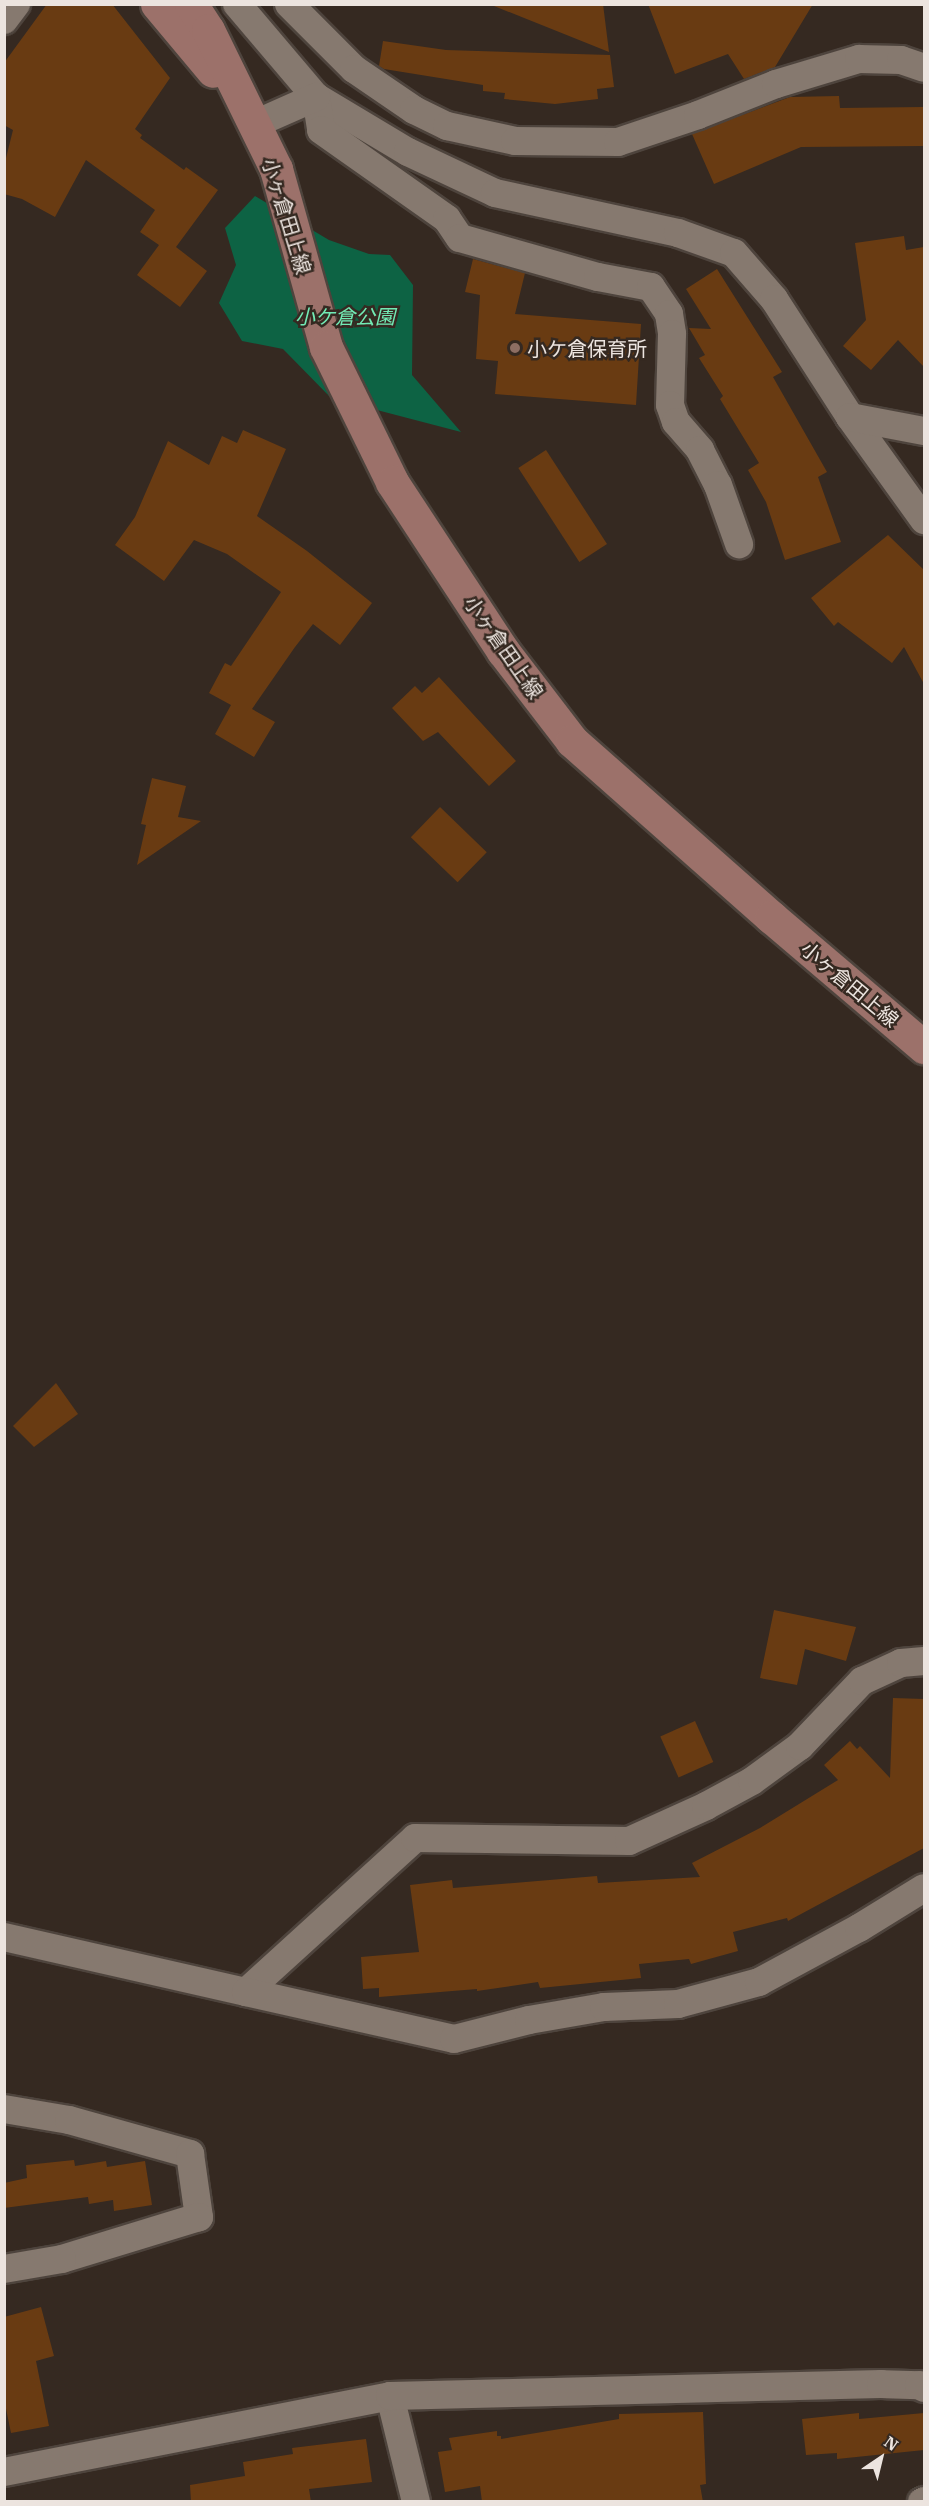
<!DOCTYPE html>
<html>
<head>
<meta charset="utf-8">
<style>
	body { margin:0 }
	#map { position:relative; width:929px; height:2506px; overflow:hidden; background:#352921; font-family:"IBM Plex Serif","Noto Sans JP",serif }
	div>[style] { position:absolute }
	.green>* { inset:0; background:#0d6344 }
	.building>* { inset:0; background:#693b12; transform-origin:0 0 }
	.roads { filter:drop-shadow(2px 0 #4e443d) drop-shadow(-2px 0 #4e443d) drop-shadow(0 2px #4e443d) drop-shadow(0 -2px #4e443d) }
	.minor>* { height:28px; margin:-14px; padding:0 14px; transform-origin:14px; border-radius:14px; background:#86796f }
	.secondary>* { height:33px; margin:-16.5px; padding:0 16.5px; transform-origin:16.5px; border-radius:16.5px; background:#9c716a }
	.dots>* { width:16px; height:16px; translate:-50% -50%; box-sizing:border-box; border:3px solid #352921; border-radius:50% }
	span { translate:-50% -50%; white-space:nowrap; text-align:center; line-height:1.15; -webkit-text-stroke:5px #352921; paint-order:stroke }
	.street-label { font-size:20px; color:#ece4df }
	.park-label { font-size:20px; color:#72ebb5; font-style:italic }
	.poi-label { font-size:20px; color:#ece4df }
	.left { translate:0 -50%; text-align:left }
	.frame { position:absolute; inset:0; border:6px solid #ece4df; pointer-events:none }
	.north { position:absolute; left:851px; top:2428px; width:60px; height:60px; -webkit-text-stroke:4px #352921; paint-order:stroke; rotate:35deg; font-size:16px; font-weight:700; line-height:24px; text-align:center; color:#ece4df }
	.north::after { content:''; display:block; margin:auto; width:21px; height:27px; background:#ece4df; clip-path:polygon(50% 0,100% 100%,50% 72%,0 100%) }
</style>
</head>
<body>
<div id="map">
	<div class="green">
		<div style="clip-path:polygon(255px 196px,329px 240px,369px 254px,390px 255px,413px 285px,412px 375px,461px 432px,331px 398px,283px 349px,242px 341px,219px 303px,236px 265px,225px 228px)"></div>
	</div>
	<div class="building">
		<div style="clip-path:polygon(47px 4px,112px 4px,170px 78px,135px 129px,142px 135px,140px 138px,184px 170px,186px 167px,218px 190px,176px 247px,207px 271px,180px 307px,137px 275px,159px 245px,140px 232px,155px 210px,86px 160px,55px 217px,22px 199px,4px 194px,4px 166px,13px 130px,4px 125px,4px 63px)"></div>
		<div style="clip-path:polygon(494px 4px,603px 4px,609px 52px,494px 6px)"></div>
		<div style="clip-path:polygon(648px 4px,813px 4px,775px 67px,744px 79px,728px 54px,675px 74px)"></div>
		<div style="clip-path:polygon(383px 41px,446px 50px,610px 55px,614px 87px,597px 89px,598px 99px,555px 104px,504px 99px,505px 93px,483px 91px,483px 85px,384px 69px,379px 66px)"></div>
		<div style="clip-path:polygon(839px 96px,840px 108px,924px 107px,924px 146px,801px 147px,714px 184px,692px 134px,790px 97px)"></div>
		<div style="clip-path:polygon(904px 236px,906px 250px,924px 247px,924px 367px,898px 340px,871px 370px,843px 346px,866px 320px,855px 243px)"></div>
		<div style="clip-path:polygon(473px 259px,525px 273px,515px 314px,641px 324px,636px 405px,495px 394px,498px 361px,476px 359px,480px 295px,465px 292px)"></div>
		<div style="clip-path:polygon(717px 269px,782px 372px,773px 377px,827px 472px,818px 477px,841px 542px,785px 560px,766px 502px,748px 470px,759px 463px,720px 399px,723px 396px,699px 358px,705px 355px,689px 328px,711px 329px,686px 289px)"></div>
		<div style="clip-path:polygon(243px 430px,286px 449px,257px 516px,307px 551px,372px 603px,340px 645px,313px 624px,295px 647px,252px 709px,275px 722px,254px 757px,215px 734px,231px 705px,209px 693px,225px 663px,231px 666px,281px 592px,227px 554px,194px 540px,164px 581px,115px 545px,135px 517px,168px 441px,209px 465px,222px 436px,237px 443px)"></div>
		<div style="left:546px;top:450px;width:112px;height:33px;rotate:57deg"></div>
		<div style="clip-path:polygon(888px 535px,924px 570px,924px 684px,904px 647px,892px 663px,838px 622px,834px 626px,811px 598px)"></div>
		<div style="clip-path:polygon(439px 677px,516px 761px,489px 786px,438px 732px,423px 741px,392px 708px,415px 686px,422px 693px)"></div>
		<div style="clip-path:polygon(152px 778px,186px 786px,178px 817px,201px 821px,137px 865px,146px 825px,141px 824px)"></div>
		<div style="left:440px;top:807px;width:65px;height:42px;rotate:44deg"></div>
		<div style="clip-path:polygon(56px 1383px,78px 1414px,34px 1447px,13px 1426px)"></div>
		<div style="clip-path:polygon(774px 1610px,856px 1627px,846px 1661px,805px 1649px,797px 1685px,760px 1678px)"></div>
		<div style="clip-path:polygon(893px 1698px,924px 1699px,924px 1848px,788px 1921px,787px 1918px,733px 1932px,738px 1951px,691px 1964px,689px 1959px,639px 1964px,641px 1978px,540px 1988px,538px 1982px,477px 1991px,477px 1989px,379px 1997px,379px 1988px,363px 1989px,361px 1957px,419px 1952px,410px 1885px,452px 1880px,453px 1888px,597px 1876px,598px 1883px,700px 1877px,692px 1863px,760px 1828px,838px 1780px,824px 1765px,850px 1741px,857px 1749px,860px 1746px,890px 1778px)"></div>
		<div style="left:695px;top:1721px;width:45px;height:38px;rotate:66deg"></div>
		<div style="clip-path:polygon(74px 2160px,75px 2166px,106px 2161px,107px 2167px,145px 2161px,152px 2205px,114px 2211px,113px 2200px,89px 2204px,88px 2197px,4px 2208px,4px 2183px,27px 2178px,26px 2165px)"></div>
		<div style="clip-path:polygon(41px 2307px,54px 2356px,36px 2361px,49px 2426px,11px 2433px,4px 2399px,4px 2317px)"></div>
		<div style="clip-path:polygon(703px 2412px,706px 2484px,700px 2485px,703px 2502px,482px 2502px,480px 2486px,445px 2492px,438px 2452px,452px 2450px,449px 2438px,497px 2431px,497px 2436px,501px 2436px,501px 2439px,619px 2419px,619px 2414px)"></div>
		<div style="clip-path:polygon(859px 2413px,859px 2419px,924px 2413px,924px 2450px,837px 2459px,837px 2453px,806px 2455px,802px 2419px)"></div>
		<div style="clip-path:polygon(366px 2439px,372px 2482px,309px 2489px,311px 2502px,191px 2502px,190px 2485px,245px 2476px,243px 2462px,293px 2454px,292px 2448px)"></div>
	</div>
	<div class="roads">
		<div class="minor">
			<div style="left:237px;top:4px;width:122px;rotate:49.7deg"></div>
			<div style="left:316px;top:97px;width:107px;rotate:30.9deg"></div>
			<div style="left:408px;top:152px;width:96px;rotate:25.2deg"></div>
			<div style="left:495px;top:193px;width:187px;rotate:12.3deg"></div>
			<div style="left:678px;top:233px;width:59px;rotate:19.7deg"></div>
			<div style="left:734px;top:253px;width:61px;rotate:49deg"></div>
			<div style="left:774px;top:299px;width:140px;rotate:57.2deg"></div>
			<div style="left:850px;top:417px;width:127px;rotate:54.3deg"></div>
			<div style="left:289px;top:4px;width:92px;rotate:45deg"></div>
			<div style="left:354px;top:69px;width:73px;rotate:34.3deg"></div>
			<div style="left:414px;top:110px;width:37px;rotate:26deg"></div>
			<div style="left:447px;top:126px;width:70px;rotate:12.4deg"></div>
			<div style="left:515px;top:141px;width:103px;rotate:0.6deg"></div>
			<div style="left:618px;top:142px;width:84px;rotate:-18.6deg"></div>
			<div style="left:698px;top:115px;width:84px;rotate:-21.7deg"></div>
			<div style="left:776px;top:84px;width:87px;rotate:-16.8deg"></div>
			<div style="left:859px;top:59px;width:42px;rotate:1.4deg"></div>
			<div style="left:901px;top:60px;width:24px;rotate:19deg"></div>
			<div style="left:4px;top:20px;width:20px;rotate:-53deg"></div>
			<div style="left:316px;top:97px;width:33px;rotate:81deg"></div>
			<div style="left:321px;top:130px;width:154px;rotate:35.2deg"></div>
			<div style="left:447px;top:219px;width:23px;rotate:56deg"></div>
			<div style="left:460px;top:238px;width:143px;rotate:15.8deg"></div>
			<div style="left:598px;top:277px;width:54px;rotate:10.7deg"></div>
			<div style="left:651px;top:287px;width:32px;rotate:56deg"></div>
			<div style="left:669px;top:314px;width:20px;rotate:81deg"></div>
			<div style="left:672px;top:334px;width:71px;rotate:91.6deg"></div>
			<div style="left:670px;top:405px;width:18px;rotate:71deg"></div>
			<div style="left:676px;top:422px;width:37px;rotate:49deg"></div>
			<div style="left:700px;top:450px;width:39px;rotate:63deg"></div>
			<div style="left:718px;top:485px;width:63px;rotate:70.4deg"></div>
			<div style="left:255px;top:124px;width:67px;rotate:-23.9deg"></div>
			<div style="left:850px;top:417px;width:75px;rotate:10.7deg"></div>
			<div style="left:4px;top:1937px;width:248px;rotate:12.8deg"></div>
			<div style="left:246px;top:1992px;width:229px;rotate:-42.3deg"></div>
			<div style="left:415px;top:1838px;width:214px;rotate:0.8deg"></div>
			<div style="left:629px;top:1841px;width:85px;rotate:-24.4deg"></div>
			<div style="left:706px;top:1806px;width:52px;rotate:-28.5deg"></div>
			<div style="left:752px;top:1781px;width:59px;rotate:-36.1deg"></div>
			<div style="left:800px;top:1746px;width:90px;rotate:-46.4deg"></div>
			<div style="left:862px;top:1681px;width:43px;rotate:-24.8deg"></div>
			<div style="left:901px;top:1663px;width:23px;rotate:-5deg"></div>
			<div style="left:246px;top:1992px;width:213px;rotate:12.7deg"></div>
			<div style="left:454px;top:2039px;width:77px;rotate:-14.2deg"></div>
			<div style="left:529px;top:2020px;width:76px;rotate:-9.8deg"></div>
			<div style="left:604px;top:2007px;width:74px;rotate:-2.3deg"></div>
			<div style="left:678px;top:2004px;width:84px;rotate:-15.2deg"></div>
			<div style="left:759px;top:1982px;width:114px;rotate:-28.4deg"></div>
			<div style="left:859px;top:1928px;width:76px;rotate:-31.6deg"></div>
			<div style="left:4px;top:2109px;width:66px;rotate:9.6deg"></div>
			<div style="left:69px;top:2120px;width:126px;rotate:15.7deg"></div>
			<div style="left:190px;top:2154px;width:64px;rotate:81.9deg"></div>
			<div style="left:199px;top:2217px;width:143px;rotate:163deg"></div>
			<div style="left:62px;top:2259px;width:59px;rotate:170.2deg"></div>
			<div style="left:390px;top:2396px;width:109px;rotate:76.2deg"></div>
			<div style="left:4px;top:2472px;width:393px;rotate:-11.1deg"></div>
			<div style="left:390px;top:2396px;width:491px;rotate:-1.4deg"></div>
			<div style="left:881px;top:2384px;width:38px;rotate:2deg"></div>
			<div style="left:919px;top:2385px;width:6px;rotate:31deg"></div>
			<div style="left:922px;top:2502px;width:2px;rotate:-27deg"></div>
		</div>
		<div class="secondary">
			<div style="left:157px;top:4px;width:87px;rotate:50.1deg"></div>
			<div style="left:191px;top:4px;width:31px;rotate:57deg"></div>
			<div style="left:208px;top:30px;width:155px;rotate:63.9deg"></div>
			<div style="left:276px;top:169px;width:185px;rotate:74.3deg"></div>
			<div style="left:326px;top:347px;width:150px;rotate:63.9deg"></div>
			<div style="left:392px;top:482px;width:202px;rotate:56.7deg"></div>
			<div style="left:503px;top:651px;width:113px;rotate:52.5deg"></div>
			<div style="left:572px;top:741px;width:266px;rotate:41.5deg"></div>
			<div style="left:771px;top:917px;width:201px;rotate:40.4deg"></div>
		</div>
	</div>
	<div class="dots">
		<div style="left:515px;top:348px;background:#8d6e63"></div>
	</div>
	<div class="street-label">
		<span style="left:287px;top:216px;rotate:73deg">小ヶ倉田上線</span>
		<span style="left:504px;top:647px;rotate:55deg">小ヶ倉田上線</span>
		<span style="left:850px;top:984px;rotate:40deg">小ヶ倉田上線</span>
	</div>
	<div class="park-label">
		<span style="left:345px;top:316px">小ケ倉公園</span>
	</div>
	<div class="poi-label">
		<span class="left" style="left:527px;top:348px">小ケ倉保育所</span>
	</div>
	<div class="frame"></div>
	<div class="north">N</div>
</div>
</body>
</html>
